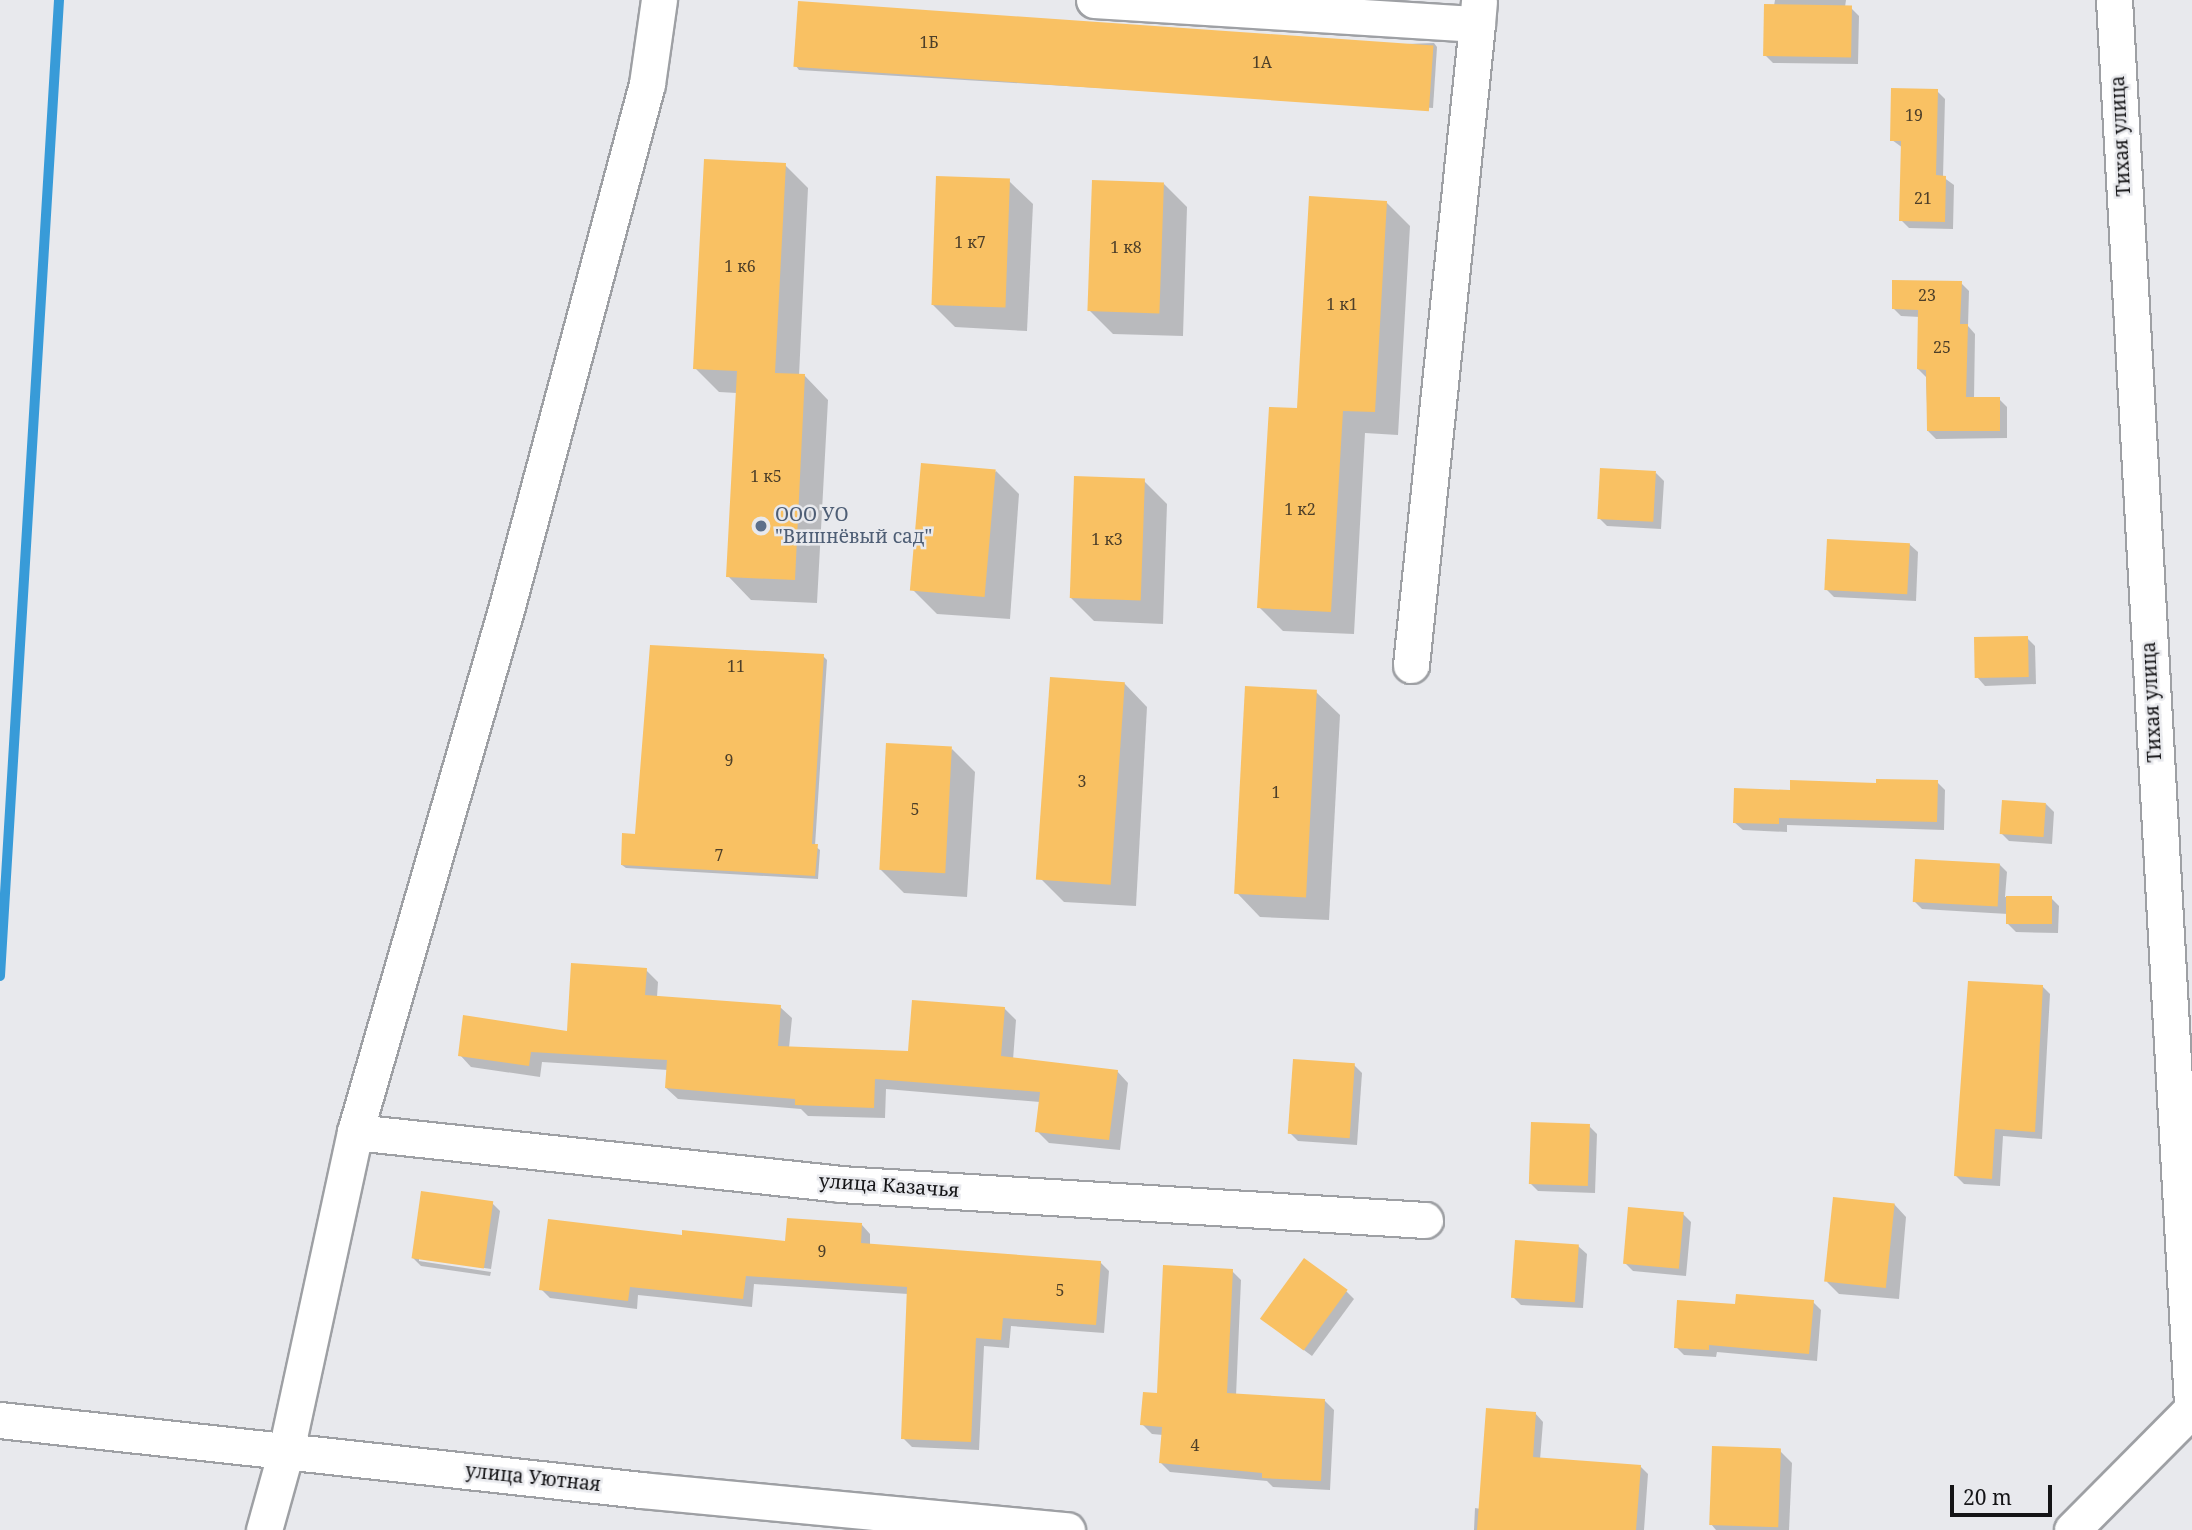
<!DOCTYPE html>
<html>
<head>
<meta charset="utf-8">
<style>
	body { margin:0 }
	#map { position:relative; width:2192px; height:1530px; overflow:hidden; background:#e8e9ed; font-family:"Noto Serif",serif }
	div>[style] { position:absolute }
	.shadow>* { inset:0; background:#0003 }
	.stream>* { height:10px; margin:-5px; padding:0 5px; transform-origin:5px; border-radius:5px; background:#389bd8 }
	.building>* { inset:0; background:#f9c163; transform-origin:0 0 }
	.roads { filter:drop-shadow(2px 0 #9ea0a4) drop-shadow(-2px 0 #9ea0a4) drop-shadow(0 2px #9ea0a4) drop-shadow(0 -2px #9ea0a4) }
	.minor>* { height:35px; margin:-17.5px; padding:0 17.5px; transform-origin:17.5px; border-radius:17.5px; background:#fff }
	.dots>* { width:19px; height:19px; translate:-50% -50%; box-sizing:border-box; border:4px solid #e8e9ed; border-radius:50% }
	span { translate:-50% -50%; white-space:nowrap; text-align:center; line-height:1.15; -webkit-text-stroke:5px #e8e9ed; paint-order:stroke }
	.number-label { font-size:16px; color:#4d3f29 }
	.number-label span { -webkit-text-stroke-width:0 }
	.street-label { font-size:19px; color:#141416 }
	.service-label { font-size:19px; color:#4e5e75 }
	.left { translate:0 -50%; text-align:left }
	.scale { position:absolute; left:1950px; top:1485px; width:102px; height:32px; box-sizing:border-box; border:4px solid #141416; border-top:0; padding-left:9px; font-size:21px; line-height:24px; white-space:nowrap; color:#141416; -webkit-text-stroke:5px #e8e9ed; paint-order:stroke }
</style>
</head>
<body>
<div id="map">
	<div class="shadow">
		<div style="clip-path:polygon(1775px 0,1846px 0,1845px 7px,1851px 8px,1859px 16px,1858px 64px,1773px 63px,1765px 55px)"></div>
		<div style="clip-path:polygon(1434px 43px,1437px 47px,1433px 108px,799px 70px,796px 66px)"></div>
		<div style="clip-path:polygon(1937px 91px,1945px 99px,1943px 177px,1954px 185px,1953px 229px,1909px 228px,1901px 220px,1903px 148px,1892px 140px)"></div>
		<div style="clip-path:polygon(785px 165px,808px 188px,799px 376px,805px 376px,828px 400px,817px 603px,751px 600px,728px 576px,737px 393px,719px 392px,695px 368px)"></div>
		<div style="clip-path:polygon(1009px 181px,1033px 204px,1027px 331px,955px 327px,932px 304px)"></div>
		<div style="clip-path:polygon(1164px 184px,1187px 207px,1183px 336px,1113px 334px,1090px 311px)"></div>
		<div style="clip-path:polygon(1386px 202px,1410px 226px,1398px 435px,1365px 433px,1354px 634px,1283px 631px,1259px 607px,1299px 410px)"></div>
		<div style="clip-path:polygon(1961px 283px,1969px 291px,1968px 326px,1975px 334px,1974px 399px,1999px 399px,2007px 407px,2007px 438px,1936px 439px,1928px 431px,1926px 377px,1918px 369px,1920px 317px,1901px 316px,1893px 308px)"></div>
		<div style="clip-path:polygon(996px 471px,1019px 494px,1010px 619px,937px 614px,913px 590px)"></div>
		<div style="clip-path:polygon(1656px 473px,1664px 481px,1661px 529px,1607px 526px,1599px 518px)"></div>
		<div style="clip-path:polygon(1144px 481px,1167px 504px,1163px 624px,1094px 621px,1071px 598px)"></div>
		<div style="clip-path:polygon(1909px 544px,1918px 552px,1916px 601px,1834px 597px,1826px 589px)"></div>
		<div style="clip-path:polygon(2027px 638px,2035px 646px,2036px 684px,1985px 686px,1977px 677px)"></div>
		<div style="clip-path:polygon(823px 656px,827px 660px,815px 846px,820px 850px,818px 879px,626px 868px,622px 865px,637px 836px)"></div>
		<div style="clip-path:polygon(1124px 683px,1147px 707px,1136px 906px,1064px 902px,1041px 879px)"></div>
		<div style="clip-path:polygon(1316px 692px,1340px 715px,1329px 920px,1260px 917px,1237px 893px)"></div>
		<div style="clip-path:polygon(952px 749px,975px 772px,967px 897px,904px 893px,880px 869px)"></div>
		<div style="clip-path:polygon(1937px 782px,1945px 790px,1944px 830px,1787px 825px,1787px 832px,1743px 830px,1734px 822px,1792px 791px)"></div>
		<div style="clip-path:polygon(2046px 804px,2054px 812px,2052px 844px,2009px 841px,2001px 833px)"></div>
		<div style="clip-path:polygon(1999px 864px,2007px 872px,2005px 897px,2051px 898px,2059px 906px,2058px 933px,2016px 932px,2008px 924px,2008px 914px,1922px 909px,1914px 901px)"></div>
		<div style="clip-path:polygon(646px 970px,658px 982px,657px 997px,780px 1007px,792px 1018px,789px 1048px,910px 1053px,1004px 1008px,1016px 1020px,1013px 1060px,1117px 1071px,1128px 1083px,1120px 1150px,1049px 1143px,1037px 1131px,1040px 1102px,886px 1089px,885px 1118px,808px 1116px,801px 1109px,678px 1099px,666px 1088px,668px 1070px,542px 1062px,540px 1077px,471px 1067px,460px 1055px,569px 1033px)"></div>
		<div style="clip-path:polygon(2042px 986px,2050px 994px,2042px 1139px,2003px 1136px,2000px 1186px,1964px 1184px,1956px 1176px)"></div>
		<div style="clip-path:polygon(1354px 1065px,1362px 1073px,1357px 1145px,1298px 1141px,1290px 1133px)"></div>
		<div style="clip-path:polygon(1589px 1126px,1597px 1134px,1595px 1193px,1538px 1191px,1530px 1183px)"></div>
		<div style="clip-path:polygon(492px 1203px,500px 1211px,491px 1269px,419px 1258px,419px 1261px,491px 1272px,490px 1276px,421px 1266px,413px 1258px)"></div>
		<div style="clip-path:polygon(1894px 1204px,1906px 1217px,1899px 1299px,1839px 1294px,1827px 1282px)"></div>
		<div style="clip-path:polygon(1683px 1214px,1691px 1222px,1686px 1276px,1633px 1271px,1625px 1263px)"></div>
		<div style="clip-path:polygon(862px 1225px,870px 1234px,870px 1246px,1100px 1262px,1109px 1271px,1104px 1333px,1011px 1326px,1009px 1348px,984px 1346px,979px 1450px,912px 1447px,903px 1438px,908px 1294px,754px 1284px,752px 1307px,638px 1295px,637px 1309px,550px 1298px,541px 1289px,683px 1237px,787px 1243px)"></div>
		<div style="clip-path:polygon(1578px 1246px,1587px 1254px,1583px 1308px,1521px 1305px,1513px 1297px)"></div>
		<div style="clip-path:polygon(1232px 1271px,1241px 1280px,1236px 1396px,1325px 1401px,1334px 1410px,1330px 1490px,1273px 1487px,1267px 1481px,1170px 1472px,1161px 1463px,1163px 1435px,1152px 1434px,1142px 1424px)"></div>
		<div style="clip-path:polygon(1346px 1291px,1354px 1299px,1312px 1356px,1270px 1325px)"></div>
		<div style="clip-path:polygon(1813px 1302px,1821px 1310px,1817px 1361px,1717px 1352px,1716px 1357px,1684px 1355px,1676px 1347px,1736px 1306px)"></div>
		<div style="clip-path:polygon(1535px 1413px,1543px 1422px,1540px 1460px,1640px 1466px,1648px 1474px,1644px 1530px,1474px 1530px,1475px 1508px,1481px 1509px)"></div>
		<div style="clip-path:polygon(1780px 1451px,1792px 1463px,1789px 1530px,1716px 1530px,1711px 1524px)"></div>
	</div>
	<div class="stream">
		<div style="left:0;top:976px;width:978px;rotate:-86.54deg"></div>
	</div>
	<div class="building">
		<div style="left:798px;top:1px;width:637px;height:66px;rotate:4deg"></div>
		<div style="left:1764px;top:4px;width:88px;height:52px;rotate:1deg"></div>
		<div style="clip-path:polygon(1891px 88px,1938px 89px,1936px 175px,1946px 176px,1945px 222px,1899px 221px,1901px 141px,1890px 141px)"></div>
		<div style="clip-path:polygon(704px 159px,786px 163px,775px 373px,805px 374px,795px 580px,726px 577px,737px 371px,693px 369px)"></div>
		<div style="left:936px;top:176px;width:74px;height:129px;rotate:2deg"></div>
		<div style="left:1092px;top:180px;width:72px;height:131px;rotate:2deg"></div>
		<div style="clip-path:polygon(1309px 196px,1387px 201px,1375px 412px,1343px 411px,1331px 612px,1257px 608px,1269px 407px,1297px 408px)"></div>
		<div style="clip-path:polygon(1892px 280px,1962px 281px,1960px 324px,1968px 324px,1966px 397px,2000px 397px,2000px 431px,1927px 431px,1926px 370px,1917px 369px,1918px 310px,1892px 309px)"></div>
		<div style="left:921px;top:463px;width:75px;height:128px;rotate:5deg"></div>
		<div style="left:1600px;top:468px;width:56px;height:51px;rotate:3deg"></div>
		<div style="left:1074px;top:476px;width:71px;height:122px;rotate:2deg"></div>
		<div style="left:1827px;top:539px;width:83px;height:51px;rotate:3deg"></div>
		<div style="left:2028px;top:636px;width:41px;height:54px;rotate:89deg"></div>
		<div style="clip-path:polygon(650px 645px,824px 654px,812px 844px,818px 844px,815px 876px,621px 865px,622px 833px,635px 834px)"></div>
		<div style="left:1050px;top:677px;width:75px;height:203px;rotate:4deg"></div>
		<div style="left:1245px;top:686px;width:72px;height:208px;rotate:3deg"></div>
		<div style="left:886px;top:743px;width:66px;height:127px;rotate:3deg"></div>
		<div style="clip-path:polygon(1876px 779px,1938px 780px,1937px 822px,1779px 818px,1779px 824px,1733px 823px,1734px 788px,1790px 790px,1790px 780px,1876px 783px)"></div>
		<div style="left:2002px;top:800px;width:44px;height:34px;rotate:4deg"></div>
		<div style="left:1915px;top:859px;width:85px;height:43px;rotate:3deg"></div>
		<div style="left:2006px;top:896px;width:46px;height:28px"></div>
		<div style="clip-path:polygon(571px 963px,647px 968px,645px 995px,781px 1005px,778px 1046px,908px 1051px,912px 1000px,1005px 1007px,1001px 1056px,1118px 1070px,1109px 1140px,1035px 1132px,1040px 1092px,875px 1079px,874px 1108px,795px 1105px,795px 1099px,665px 1088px,667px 1060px,531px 1052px,529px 1066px,458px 1056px,463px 1015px,567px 1031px)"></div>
		<div style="clip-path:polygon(1968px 981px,2043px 985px,2035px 1132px,1995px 1129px,1992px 1179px,1954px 1176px)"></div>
		<div style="left:1293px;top:1059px;width:62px;height:75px;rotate:4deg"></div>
		<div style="left:1531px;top:1122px;width:59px;height:62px;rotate:2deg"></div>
		<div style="left:421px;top:1191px;width:73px;height:68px;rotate:8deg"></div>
		<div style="left:1833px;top:1197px;width:62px;height:85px;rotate:6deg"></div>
		<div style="left:1628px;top:1207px;width:56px;height:57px;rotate:5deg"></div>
		<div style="clip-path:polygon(787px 1218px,862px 1223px,861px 1243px,1101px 1261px,1096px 1325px,1003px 1318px,1001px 1340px,976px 1338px,971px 1442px,901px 1439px,907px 1287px,746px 1276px,743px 1299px,630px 1287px,628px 1301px,539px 1290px,548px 1219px,682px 1235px,682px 1230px,785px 1241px)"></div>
		<div style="left:1515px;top:1240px;width:64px;height:58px;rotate:4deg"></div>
		<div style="left:1304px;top:1258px;width:54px;height:75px;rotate:36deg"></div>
		<div style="clip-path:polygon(1163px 1265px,1233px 1269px,1227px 1393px,1325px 1399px,1321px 1481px,1262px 1478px,1262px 1473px,1159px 1463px,1162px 1427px,1140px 1425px,1143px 1392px,1157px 1393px)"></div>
		<div style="clip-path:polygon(1736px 1294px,1814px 1300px,1809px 1354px,1709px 1345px,1709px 1350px,1674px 1348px,1677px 1300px,1735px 1304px)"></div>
		<div style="clip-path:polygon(1486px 1408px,1536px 1412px,1533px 1457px,1641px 1465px,1636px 1530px,1477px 1530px)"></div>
		<div style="left:1712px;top:1446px;width:69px;height:79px;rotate:2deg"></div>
	</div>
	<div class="roads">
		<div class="minor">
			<div style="left:1094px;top:0;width:384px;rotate:3.6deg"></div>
			<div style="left:1477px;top:24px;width:22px;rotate:-85deg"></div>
			<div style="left:2114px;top:0;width:1406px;rotate:86.82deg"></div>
			<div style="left:1411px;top:665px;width:644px;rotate:-84.12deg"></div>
			<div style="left:355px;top:1132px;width:488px;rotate:6.1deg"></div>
			<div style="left:840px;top:1184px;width:586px;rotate:3.52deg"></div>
			<div style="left:0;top:1420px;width:645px;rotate:6.23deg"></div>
			<div style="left:641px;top:1490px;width:428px;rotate:5.4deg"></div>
			<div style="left:264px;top:1530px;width:82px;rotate:-74.4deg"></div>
			<div style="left:286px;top:1451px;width:326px;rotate:-77.8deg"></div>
			<div style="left:355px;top:1132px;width:548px;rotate:-73.88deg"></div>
			<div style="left:507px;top:606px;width:540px;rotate:-74.99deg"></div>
			<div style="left:647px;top:84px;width:85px;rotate:-81.9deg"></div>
			<div style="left:2072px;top:1530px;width:170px;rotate:-45.2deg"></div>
		</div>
	</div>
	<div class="dots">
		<div style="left:761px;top:526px;background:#5c6f8a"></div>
	</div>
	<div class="number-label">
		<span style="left:929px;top:42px">1Б</span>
		<span style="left:1262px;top:62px">1А</span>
		<span style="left:1914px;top:115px">19</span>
		<span style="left:1923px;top:198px">21</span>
		<span style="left:970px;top:242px">1 к7</span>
		<span style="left:1126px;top:247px">1 к8</span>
		<span style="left:740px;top:266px">1 к6</span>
		<span style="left:1927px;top:295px">23</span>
		<span style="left:1342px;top:304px">1 к1</span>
		<span style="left:1942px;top:347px">25</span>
		<span style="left:766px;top:476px">1 к5</span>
		<span style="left:1300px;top:509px">1 к2</span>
		<span style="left:1107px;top:539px">1 к3</span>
		<span style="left:736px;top:666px">11</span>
		<span style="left:729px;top:760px">9</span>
		<span style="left:1082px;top:781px">3</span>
		<span style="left:1276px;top:792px">1</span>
		<span style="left:915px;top:809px">5</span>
		<span style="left:719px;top:855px">7</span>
		<span style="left:822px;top:1251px">9</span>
		<span style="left:1060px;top:1290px">5</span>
		<span style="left:1195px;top:1445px">4</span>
	</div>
	<div class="street-label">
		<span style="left:2121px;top:136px;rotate:-93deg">Тихая улица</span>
		<span style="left:2152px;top:702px;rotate:-93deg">Тихая улица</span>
		<span style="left:889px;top:1186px;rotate:4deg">улица Казачья</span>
		<span style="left:533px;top:1478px;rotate:6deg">улица Уютная</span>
	</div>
	<div class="service-label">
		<span class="left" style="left:775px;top:526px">ООО УО<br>"Вишнёвый сад"</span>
	</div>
	<div class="scale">20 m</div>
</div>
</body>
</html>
